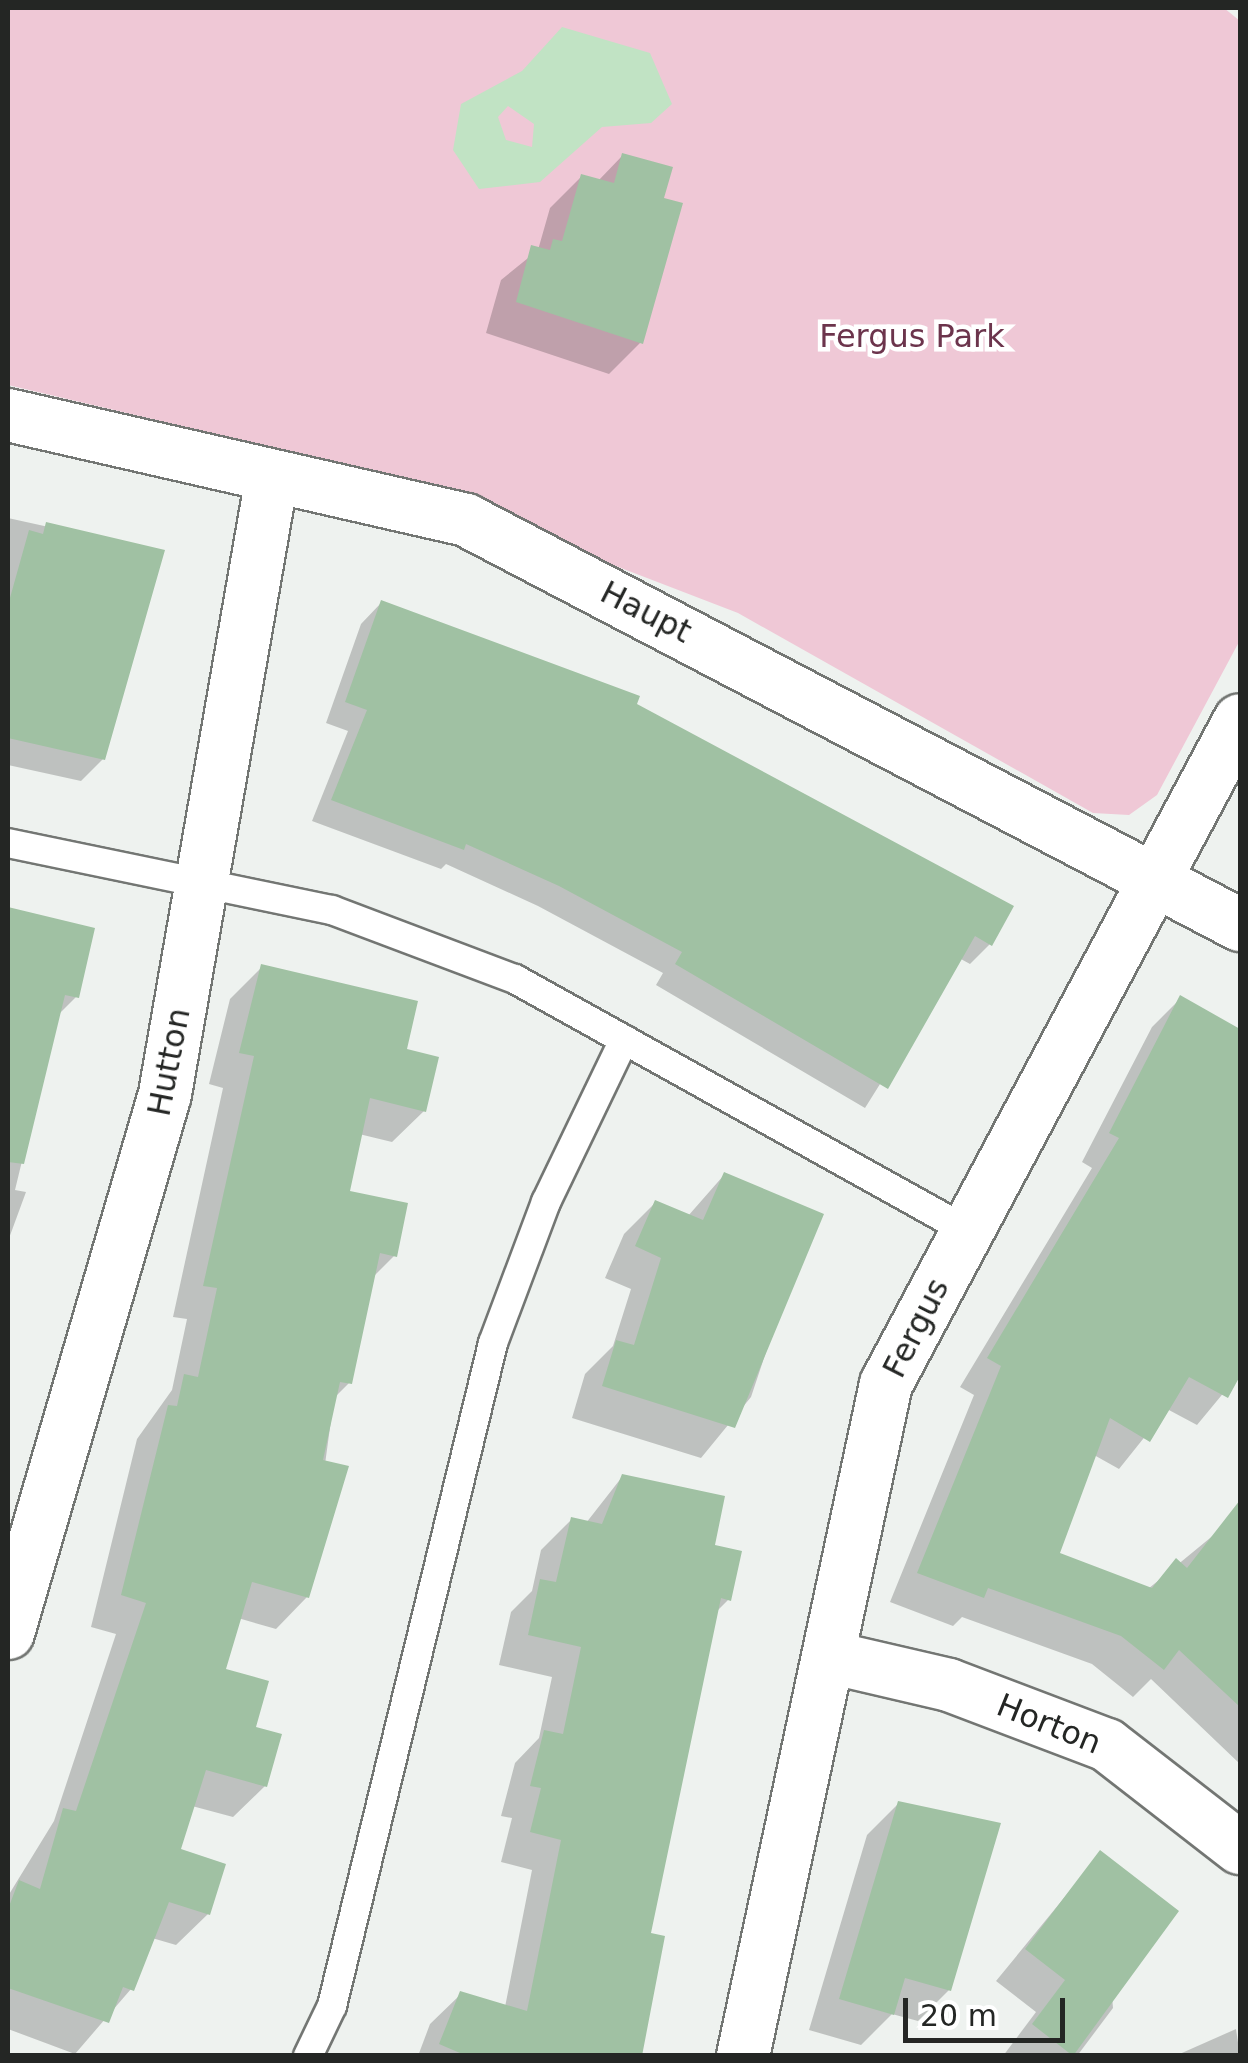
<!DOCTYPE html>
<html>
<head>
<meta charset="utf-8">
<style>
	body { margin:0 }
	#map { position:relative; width:1248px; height:2063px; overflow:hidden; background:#eef2ef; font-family:"DejaVu Sans",sans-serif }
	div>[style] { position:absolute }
	.green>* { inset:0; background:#efc8d6 }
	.water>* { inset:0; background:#c1e3c4 }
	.shadow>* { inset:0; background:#0003 }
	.building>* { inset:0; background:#a0c1a3 }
	.roads { filter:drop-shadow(2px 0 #737673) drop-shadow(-2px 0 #737673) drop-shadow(0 2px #737673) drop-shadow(0 -2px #737673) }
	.lane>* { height:28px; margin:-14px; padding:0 14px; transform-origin:14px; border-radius:14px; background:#fff }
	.street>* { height:52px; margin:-26px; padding:0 26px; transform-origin:26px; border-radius:26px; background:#fff }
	span { translate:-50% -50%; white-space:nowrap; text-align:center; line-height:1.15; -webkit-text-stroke:9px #fff; paint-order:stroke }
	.park-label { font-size:32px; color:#6c344c }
	.street-label { font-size:32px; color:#242624 }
	.frame { position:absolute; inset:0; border:10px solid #242624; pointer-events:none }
	.scale { position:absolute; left:903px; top:1998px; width:162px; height:45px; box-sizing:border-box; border:5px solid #242624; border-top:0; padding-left:12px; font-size:30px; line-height:35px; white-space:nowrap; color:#242624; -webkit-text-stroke:8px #fff; paint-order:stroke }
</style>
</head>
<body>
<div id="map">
	<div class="green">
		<div style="clip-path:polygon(8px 8px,1224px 8px,1240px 21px,1240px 640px,1157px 795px,1129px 815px,1093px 813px,738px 613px,364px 469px,8px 385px)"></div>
	</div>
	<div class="water">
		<div style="clip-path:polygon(evenodd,562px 27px,650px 53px,672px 104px,651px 123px,602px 127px,540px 182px,479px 189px,453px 150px,461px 104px,522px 71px,562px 27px,508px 106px,534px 124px,532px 147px,506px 140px,498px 117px,508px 106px)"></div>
	</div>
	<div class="shadow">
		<div style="clip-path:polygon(623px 155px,661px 200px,640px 343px,609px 374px,486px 333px,501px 280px,538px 250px,550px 208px,581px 177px,598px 181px)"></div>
		<div style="clip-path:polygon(8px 518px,162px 552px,103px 759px,81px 781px,8px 765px)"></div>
		<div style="clip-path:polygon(381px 603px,633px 705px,990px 944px,970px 964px,959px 958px,865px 1108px,656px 985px,663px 973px,538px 906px,446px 864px,441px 869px,312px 821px,348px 731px,326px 723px,361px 624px)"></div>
		<div style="clip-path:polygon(8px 909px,92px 929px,76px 997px,57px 1016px,15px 1190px,26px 1192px,8px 1241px)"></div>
		<div style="clip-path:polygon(262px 967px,415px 1003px,404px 1051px,424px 1111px,392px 1142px,359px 1134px,347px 1192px,394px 1256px,372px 1278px,349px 1383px,334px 1398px,307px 1597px,276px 1629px,238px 1618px,223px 1670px,253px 1728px,265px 1786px,233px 1817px,192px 1806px,177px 1850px,208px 1914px,176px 1945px,152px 1938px,131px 1989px,75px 2054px,8px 2029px,8px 1896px,54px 1821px,116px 1634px,91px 1627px,137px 1439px,172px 1390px,187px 1319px,173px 1317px,223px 1088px,209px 1084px,230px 999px)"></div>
		<div style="clip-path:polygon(1181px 998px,1240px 1032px,1240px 1373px,1197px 1425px,1167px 1409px,1119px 1469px,1094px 1455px,1057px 1555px,1148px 1589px,1221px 1529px,1240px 1542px,1240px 1764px,1151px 1679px,1133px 1697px,1092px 1664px,962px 1617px,953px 1626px,890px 1602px,974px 1395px,960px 1387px,1092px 1168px,1082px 1162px,1152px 1027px)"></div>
		<div style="clip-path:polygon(724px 1175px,797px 1259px,751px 1397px,701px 1458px,572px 1418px,585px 1374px,613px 1346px,631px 1289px,605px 1278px,624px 1234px,655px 1203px,688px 1216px)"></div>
		<div style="clip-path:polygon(622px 1477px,712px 1547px,729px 1599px,716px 1612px,625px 2056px,418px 2056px,430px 2024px,461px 1994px,505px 2007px,532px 1870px,501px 1862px,512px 1818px,501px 1816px,515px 1763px,539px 1738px,552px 1677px,499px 1665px,511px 1612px,532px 1591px,541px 1550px,571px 1520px,586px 1523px)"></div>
		<div style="clip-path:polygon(899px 1803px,949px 1990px,918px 2021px,892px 2014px,861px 2045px,809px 2030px,867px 1835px)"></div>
		<div style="clip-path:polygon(1100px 1854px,1113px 2008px,1077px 2056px,1003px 2056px,1036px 2012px,996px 1981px)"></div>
		<div style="clip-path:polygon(1236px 2029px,1240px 2056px,1175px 2056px)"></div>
	</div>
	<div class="building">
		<div style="clip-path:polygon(622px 153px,673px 167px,664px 198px,683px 203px,643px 344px,516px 302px,531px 245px,550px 250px,553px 239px,562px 241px,581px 174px,614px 183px)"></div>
		<div style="clip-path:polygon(46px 522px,165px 550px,105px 760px,8px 738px,8px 605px,29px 530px,43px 534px)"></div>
		<div style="clip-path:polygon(381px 600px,640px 696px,637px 704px,1014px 906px,992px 946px,975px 936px,888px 1089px,675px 964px,682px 952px,559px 886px,466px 844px,464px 850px,331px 800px,367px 710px,345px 702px)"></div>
		<div style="clip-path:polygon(8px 907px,95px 928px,79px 998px,65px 995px,24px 1164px,8px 1162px)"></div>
		<div style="clip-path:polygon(261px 964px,418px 1001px,407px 1049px,439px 1057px,426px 1112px,370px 1098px,350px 1191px,408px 1203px,397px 1257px,380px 1253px,352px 1384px,340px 1382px,323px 1460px,349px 1466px,309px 1598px,252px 1582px,226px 1669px,269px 1681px,256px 1727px,282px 1734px,267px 1787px,206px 1770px,181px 1849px,226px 1864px,210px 1915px,169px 1902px,134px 1991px,123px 1987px,109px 2023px,8px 1988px,8px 1909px,19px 1880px,40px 1889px,63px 1808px,76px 1811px,146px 1603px,121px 1595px,168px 1405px,177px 1406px,184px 1374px,198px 1377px,217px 1288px,203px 1286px,254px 1056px,239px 1053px)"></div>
		<div style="clip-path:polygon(1180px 995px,1240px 1029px,1240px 1376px,1228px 1398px,1189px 1377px,1150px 1442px,1110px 1418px,1060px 1553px,1152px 1588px,1176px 1558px,1187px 1568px,1240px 1500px,1240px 1707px,1179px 1650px,1164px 1670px,1121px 1636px,988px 1588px,984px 1598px,917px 1573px,1001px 1366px,987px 1358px,1119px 1138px,1109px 1133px)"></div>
		<div style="clip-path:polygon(724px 1172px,824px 1214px,735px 1428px,602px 1386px,616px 1340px,634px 1345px,661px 1258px,635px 1246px,655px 1200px,703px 1220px)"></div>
		<div style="clip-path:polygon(622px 1474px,725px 1496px,715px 1545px,742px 1551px,731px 1601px,721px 1598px,651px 1933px,665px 1936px,642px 2056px,467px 2056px,439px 2044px,460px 1991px,527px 2011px,561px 1840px,530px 1832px,541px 1788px,530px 1786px,544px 1730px,563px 1734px,581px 1647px,528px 1635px,540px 1579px,556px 1582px,571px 1517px,602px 1524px)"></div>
		<div style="clip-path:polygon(898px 1801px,1001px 1823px,951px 1991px,905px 1978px,894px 2015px,839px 1999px)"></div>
		<div style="clip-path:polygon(1100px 1850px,1179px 1911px,1073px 2056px,1032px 2024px,1065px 1980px,1025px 1949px)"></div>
	</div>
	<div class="roads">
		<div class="lane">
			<div style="left:8px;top:843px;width:331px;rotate:11.7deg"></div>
			<div style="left:332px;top:910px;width:196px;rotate:20.7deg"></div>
			<div style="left:515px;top:979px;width:516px;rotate:29.1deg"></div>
			<div style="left:308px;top:2056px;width:55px;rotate:-64.4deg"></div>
			<div style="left:332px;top:2006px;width:682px;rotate:-76.35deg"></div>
			<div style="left:493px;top:1343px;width:151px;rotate:-69.4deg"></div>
			<div style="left:546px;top:1202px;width:180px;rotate:-64.3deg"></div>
		</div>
		<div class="street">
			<div style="left:8px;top:415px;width:470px;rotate:12.9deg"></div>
			<div style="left:466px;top:520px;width:874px;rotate:27.62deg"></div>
			<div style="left:8px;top:1633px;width:561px;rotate:-73.76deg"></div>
			<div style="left:165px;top:1094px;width:626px;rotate:-80.16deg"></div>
			<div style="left:829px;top:1657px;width:123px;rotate:13.1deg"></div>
			<div style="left:949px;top:1685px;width:169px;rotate:20.8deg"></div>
			<div style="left:1107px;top:1745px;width:168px;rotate:37.8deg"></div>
			<div style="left:743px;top:2056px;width:687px;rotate:-77.99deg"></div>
			<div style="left:886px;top:1384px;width:752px;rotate:-61.94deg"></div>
		</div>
	</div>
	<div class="park-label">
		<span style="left:912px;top:336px">Fergus Park</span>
	</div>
	<div class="street-label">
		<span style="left:646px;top:612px;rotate:27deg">Haupt</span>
		<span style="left:169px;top:1062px;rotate:-79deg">Hutton</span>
		<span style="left:916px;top:1328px;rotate:-63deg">Fergus</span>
		<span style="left:1049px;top:1724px;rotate:22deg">Horton</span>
	</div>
	<div class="frame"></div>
	<div class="scale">20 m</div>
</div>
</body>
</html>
